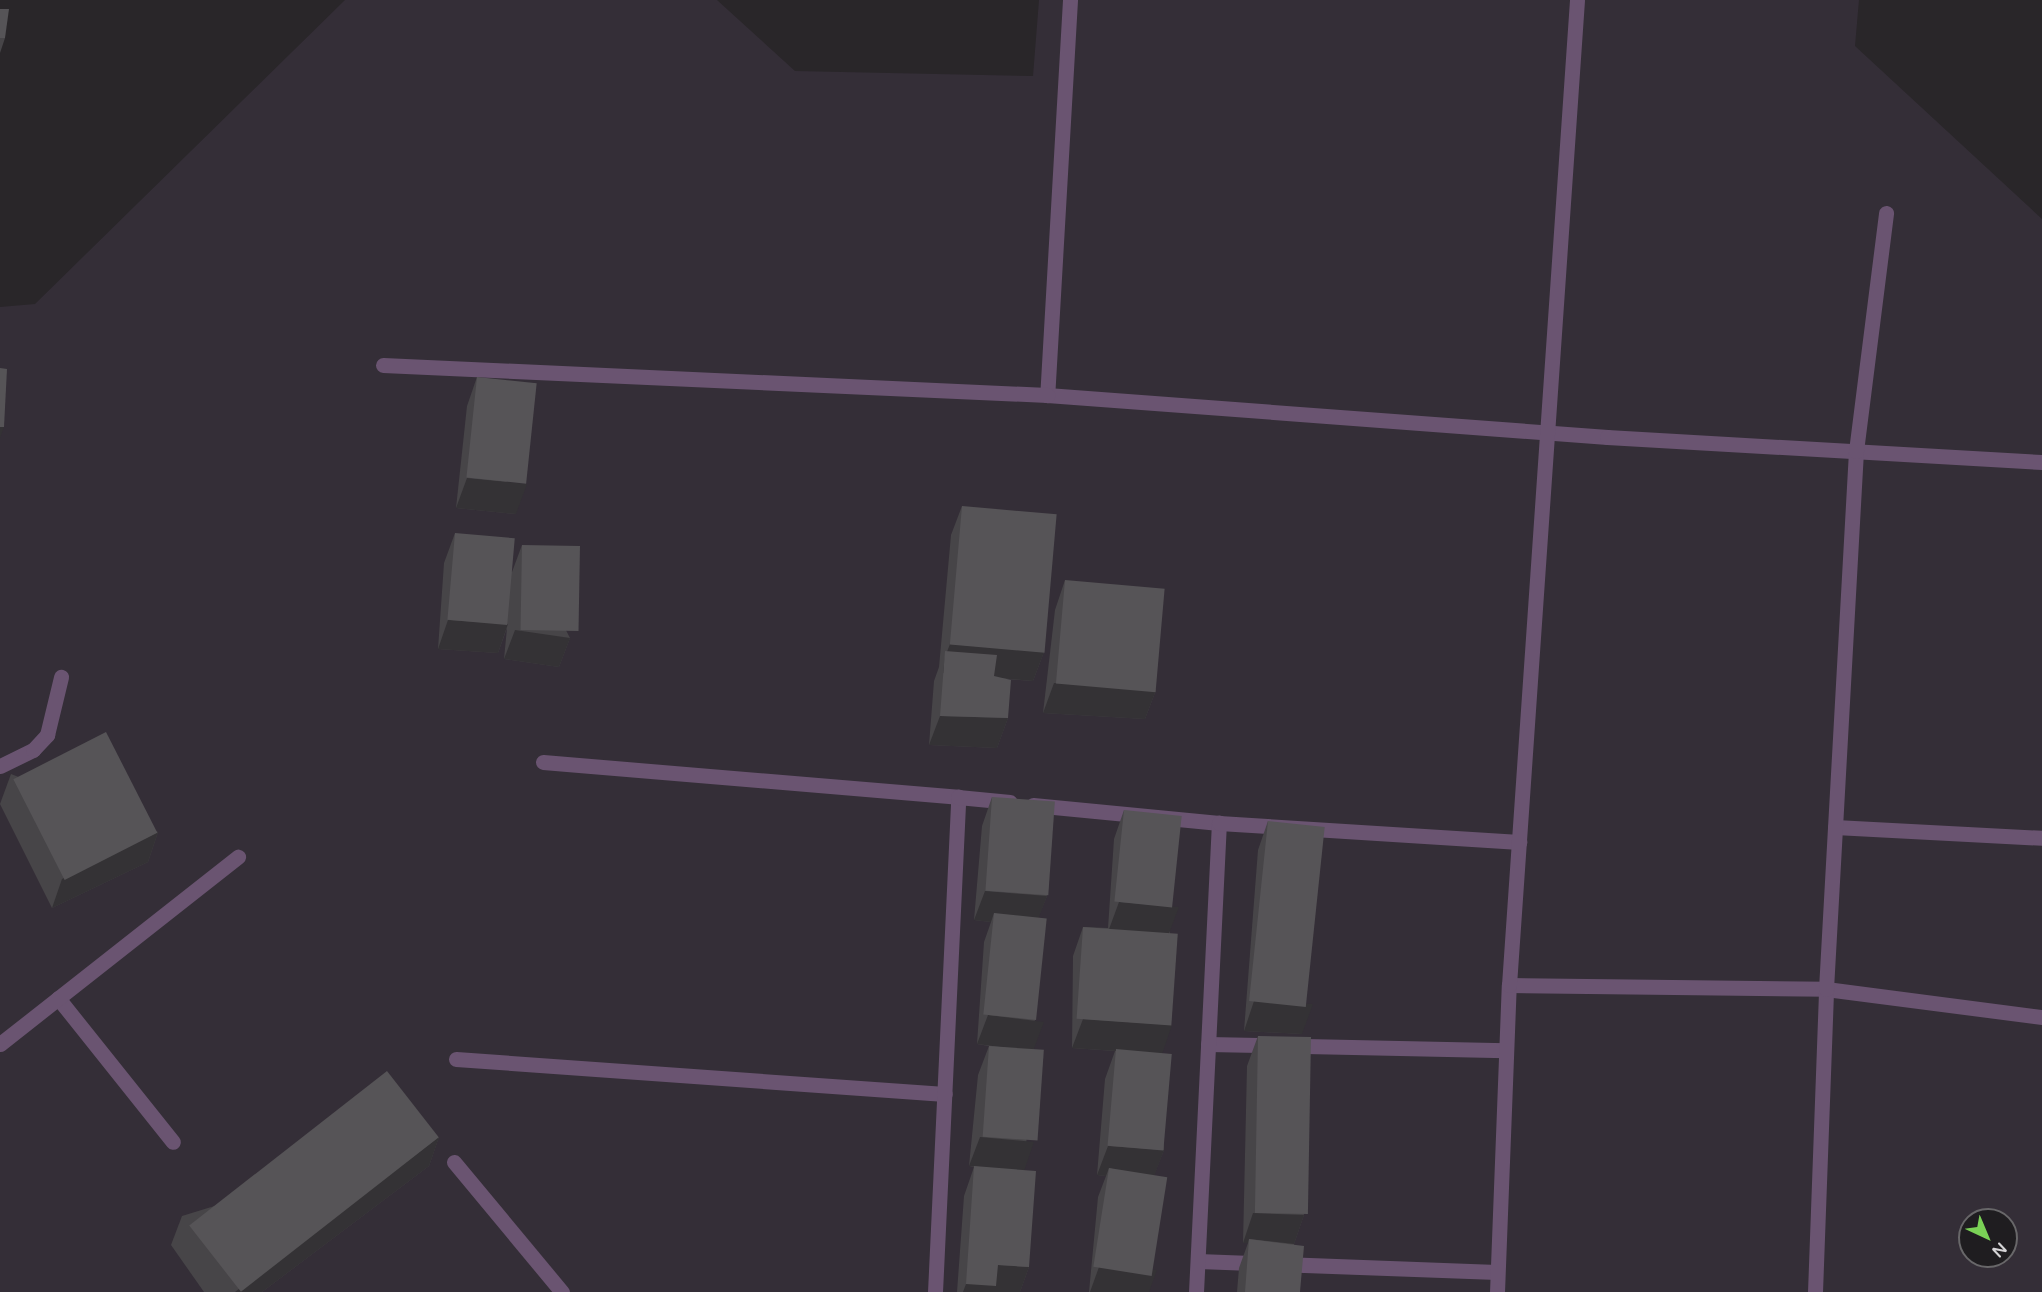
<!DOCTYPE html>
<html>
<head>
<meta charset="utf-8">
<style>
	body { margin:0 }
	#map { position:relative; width:2042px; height:1292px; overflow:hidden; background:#292629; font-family:"Varela Round",sans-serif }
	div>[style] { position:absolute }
	.built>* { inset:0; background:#342e37 }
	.lane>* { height:15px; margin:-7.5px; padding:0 7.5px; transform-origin:7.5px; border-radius:7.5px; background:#6a5471 }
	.wall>* { inset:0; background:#474548 }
	.shaded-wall>* { inset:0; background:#343235 }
	.building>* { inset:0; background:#565457; transform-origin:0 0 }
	span { translate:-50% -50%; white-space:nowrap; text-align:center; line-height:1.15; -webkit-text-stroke:5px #1f1d20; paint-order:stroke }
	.north { position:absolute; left:1958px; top:1208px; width:60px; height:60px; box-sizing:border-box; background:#1f1d20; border:2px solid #686769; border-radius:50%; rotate:136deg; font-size:16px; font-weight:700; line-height:24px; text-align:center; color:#d6d5d7 }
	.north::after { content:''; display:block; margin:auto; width:21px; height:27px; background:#7ad156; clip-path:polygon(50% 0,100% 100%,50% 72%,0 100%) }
</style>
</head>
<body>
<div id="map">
	<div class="built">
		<div style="clip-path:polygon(evenodd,345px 0,717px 0,795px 71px,1033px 76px,1039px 0,1859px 0,1855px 46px,2042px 219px,2042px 1292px,0 1292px,0 307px,35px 304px,345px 0,1970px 1220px,2006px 1220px,2006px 1256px,1970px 1256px,1970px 1220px)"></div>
	</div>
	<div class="lane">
		<div style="left:1070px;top:0;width:396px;rotate:93.3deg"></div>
		<div style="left:1047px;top:395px;width:562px;rotate:4.29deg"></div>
		<div style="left:1607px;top:437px;width:436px;rotate:3.3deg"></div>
		<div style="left:383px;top:365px;width:665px;rotate:2.59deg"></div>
		<div style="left:543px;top:762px;width:416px;rotate:4.8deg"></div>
		<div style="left:0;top:766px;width:37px;rotate:-26deg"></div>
		<div style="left:33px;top:750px;width:21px;rotate:-47deg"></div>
		<div style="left:47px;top:735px;width:60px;rotate:-76.4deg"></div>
		<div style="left:1033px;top:805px;width:187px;rotate:5.5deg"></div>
		<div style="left:1835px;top:827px;width:207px;rotate:3deg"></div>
		<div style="left:1509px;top:985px;width:317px;rotate:0.7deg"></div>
		<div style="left:1826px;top:989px;width:218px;rotate:7.4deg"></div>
		<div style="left:58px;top:998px;width:184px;rotate:51.4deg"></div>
		<div style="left:0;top:1044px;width:303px;rotate:-38.2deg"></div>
		<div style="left:1208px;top:1044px;width:298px;rotate:1.2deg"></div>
		<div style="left:456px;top:1059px;width:490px;rotate:4.1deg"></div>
		<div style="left:454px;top:1162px;width:169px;rotate:50.3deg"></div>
		<div style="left:1198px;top:1261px;width:299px;rotate:2.1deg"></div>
		<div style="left:935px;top:1292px;width:496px;rotate:-87.3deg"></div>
		<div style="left:958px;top:797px;width:52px;rotate:5.5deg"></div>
		<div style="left:1196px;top:1292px;width:470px;rotate:-87.2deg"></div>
		<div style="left:1219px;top:823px;width:301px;rotate:3.6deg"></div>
		<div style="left:1497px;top:1292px;width:307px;rotate:-87.8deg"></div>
		<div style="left:1509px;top:985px;width:987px;rotate:-86.05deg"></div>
		<div style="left:1815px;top:1292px;width:303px;rotate:-87.9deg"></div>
		<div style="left:1826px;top:989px;width:539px;rotate:-86.81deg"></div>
		<div style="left:1856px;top:451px;width:240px;rotate:-82.8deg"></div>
	</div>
	<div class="wall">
		<div style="clip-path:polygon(0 9px,5px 38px,0 53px)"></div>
		<div style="clip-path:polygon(477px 377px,516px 514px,456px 508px,467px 406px)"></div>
		<div style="clip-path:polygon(962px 506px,1044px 652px,1033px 681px,1006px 679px,1008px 718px,997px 748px,929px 745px,934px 681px,939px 667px,951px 535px)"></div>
		<div style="clip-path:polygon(455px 533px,512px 572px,522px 545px,570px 638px,559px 667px,504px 659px,507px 628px,498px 653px,438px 649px,444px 563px)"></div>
		<div style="clip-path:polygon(1065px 580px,1156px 690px,1145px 719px,1043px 713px,1055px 610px)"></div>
		<div style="clip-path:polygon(11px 774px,158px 832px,148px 862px,52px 908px,0 804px)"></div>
		<div style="clip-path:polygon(992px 797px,1047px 896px,1038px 918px,1034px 1049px,1024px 1170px,1029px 1267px,1020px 1292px,957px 1292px,964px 1196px,974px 1167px,969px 1166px,978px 1075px,989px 1046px,977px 1044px,984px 942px,991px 922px,974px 920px,982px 826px)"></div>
		<div style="clip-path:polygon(1124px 810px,1170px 932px,1162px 1053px,1164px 1150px,1154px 1175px,1149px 1292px,1089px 1292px,1098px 1197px,1106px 1176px,1097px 1175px,1105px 1079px,1115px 1051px,1072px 1048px,1073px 956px,1083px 927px,1108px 928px,1114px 839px)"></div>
		<div style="clip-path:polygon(1268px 821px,1302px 1034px,1244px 1031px,1258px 850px)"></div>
		<div style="clip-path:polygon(1258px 1036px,1304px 1215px,1294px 1244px,1300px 1292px,1237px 1292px,1239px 1268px,1248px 1243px,1243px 1243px,1247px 1066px)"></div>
		<div style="clip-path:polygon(439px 1137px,429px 1166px,262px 1292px,204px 1292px,171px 1245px,182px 1216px)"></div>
	</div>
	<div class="shaded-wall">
		<div style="clip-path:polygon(0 427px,4px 427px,0 438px)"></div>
		<div style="clip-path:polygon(467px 478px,527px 484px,516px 514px,456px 508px)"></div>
		<div style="clip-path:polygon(448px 620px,508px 624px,498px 653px,438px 649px)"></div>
		<div style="clip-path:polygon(515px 630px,570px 638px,559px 667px,504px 659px)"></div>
		<div style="clip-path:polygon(950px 644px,1044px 652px,1033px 681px,943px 673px,945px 657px)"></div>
		<div style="clip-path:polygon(1054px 683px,1156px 690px,1145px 719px,1043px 713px)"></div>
		<div style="clip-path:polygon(940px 716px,1008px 718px,997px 748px,929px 745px)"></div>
		<div style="clip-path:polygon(158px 832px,148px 862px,52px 908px,62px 879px)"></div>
		<div style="clip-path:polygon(985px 891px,1047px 896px,1036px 925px,994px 913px,991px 922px,974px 920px)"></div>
		<div style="clip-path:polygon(1119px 902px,1179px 907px,1168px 936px,1108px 932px)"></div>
		<div style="clip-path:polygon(1254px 1001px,1313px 1004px,1302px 1034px,1244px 1031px)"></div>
		<div style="clip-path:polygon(988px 1015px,1044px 1022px,1033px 1051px,977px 1044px)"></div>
		<div style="clip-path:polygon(1083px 1019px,1172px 1025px,1162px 1054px,1072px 1048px)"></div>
		<div style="clip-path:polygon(439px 1137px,429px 1166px,262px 1292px,235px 1292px)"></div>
		<div style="clip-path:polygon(980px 1137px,1034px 1142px,1024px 1171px,969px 1166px)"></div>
		<div style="clip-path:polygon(1108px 1146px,1164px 1150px,1153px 1179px,1109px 1168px,1106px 1176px,1097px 1175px)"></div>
		<div style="clip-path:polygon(1253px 1213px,1304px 1215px,1294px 1244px,1249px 1239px,1248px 1243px,1243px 1243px)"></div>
		<div style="clip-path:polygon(998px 1265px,1029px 1267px,1020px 1292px,963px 1292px,966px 1284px)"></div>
		<div style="clip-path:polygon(1099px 1267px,1157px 1270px,1149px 1292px,1090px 1292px)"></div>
	</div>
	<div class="building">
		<div style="clip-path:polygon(0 9px,9px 9px,5px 38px,0 38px)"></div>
		<div style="clip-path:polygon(0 368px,7px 369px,4px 427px,0 427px)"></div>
		<div style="left:477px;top:377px;width:60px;height:101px;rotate:6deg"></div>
		<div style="left:962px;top:506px;width:95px;height:139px;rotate:5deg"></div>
		<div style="left:455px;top:533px;width:60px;height:87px;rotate:5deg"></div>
		<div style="left:522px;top:545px;width:58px;height:85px;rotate:1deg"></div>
		<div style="left:1065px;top:580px;width:100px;height:104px;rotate:5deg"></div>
		<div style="clip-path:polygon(945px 651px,997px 655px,994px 676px,1011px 680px,1008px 718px,940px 716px)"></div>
		<div style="left:106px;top:732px;width:113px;height:104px;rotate:63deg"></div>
		<div style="left:992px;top:797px;width:63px;height:94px;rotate:4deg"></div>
		<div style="left:1124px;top:810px;width:58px;height:92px;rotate:6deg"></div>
		<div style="left:1268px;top:821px;width:57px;height:181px;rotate:6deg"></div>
		<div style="left:994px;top:913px;width:53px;height:102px;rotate:6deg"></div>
		<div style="left:1083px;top:927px;width:95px;height:92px;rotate:4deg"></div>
		<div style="left:1258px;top:1036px;width:53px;height:177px;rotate:1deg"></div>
		<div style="left:989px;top:1046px;width:55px;height:91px;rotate:4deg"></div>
		<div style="left:1116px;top:1049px;width:56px;height:97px;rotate:5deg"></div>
		<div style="left:387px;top:1071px;width:84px;height:251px;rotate:52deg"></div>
		<div style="clip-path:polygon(974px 1166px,1036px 1171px,1029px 1267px,998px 1265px,996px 1286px,966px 1284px)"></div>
		<div style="left:1109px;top:1168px;width:59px;height:100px;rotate:9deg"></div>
		<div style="clip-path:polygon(1249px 1239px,1304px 1246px,1300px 1292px,1245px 1292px)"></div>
	</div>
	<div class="north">N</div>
</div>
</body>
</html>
